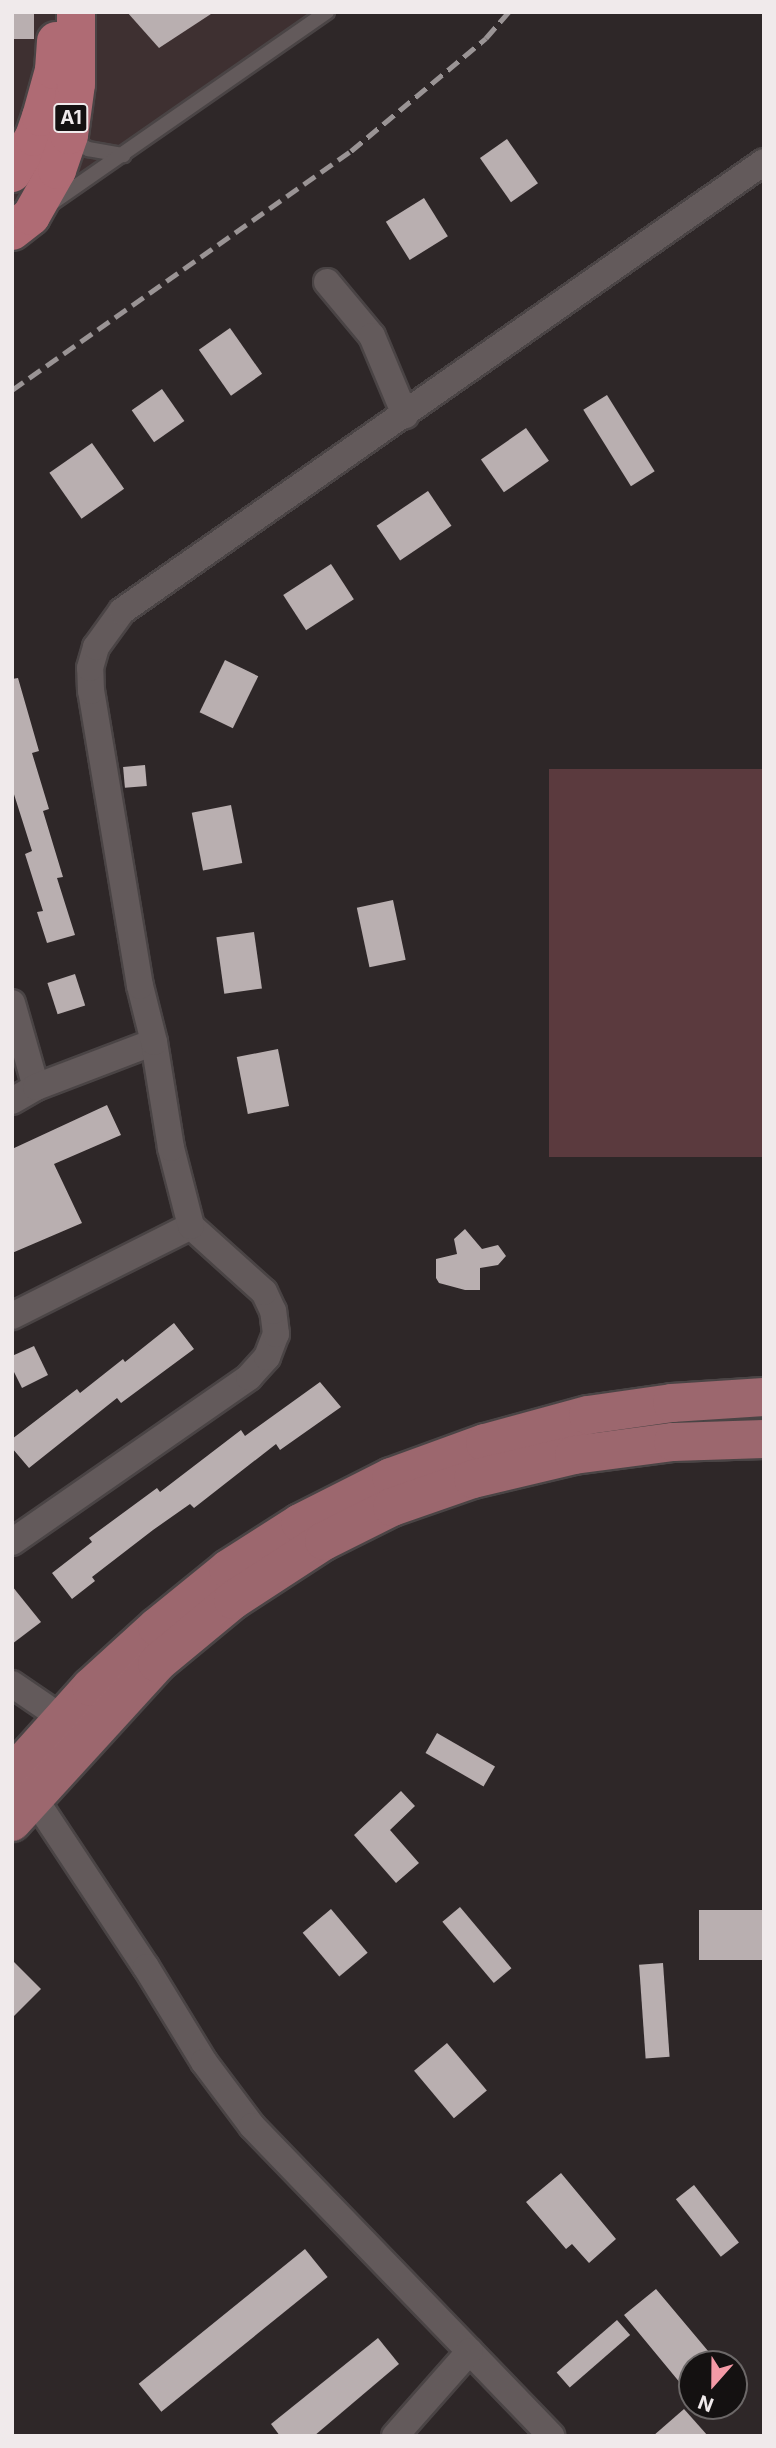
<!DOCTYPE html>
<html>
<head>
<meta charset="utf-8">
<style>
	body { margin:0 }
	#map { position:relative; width:776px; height:2448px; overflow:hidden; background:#2e2728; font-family:Inter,sans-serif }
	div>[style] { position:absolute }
	.built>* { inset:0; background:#3e3031 }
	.green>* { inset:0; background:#5b3a3e; transform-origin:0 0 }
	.building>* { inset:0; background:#b9afb0; transform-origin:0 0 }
	.roads { filter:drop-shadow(2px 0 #4a4445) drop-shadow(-2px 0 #4a4445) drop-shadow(0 2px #4a4445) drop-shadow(0 -2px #4a4445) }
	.service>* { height:14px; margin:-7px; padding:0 7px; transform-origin:7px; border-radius:7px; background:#635a5b }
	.minor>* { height:26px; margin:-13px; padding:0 13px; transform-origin:13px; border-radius:13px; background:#635a5b }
	.primary>* { height:38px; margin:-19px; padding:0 19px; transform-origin:19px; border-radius:19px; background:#9c676e }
	.trunk>* { height:38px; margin:-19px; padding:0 19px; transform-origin:19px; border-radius:19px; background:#af6b74 }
	.rail>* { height:5px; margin-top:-2.5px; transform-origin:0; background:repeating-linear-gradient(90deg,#9a9495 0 14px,transparent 0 21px) }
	span { translate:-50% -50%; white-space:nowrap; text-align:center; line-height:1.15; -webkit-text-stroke:7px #141111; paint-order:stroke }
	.shield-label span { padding:2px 5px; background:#141111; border:2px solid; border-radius:5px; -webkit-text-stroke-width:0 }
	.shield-label { font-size:19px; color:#f0eaeb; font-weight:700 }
	.frame { position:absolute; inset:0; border:14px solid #f0eaeb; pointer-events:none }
	.north { position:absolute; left:678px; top:2350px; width:70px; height:70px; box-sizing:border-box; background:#141111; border:2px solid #6c6868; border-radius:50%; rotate:201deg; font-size:19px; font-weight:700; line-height:28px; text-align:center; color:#f0eaeb }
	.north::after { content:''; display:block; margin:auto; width:24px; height:32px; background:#f49aa6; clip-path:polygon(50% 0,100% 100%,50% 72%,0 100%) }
</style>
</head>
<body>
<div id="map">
	<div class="built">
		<div style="clip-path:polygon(12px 12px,327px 12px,12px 231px)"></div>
	</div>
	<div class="green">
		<div style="left:549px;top:769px;width:215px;height:388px"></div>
	</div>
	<div class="building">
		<div style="left:12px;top:12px;width:22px;height:27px"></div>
		<div style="clip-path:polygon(127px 12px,214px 12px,159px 48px)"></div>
		<div style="left:507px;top:139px;width:54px;height:33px;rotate:55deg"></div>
		<div style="left:424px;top:198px;width:45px;height:45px;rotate:58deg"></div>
		<div style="left:230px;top:328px;width:56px;height:38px;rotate:55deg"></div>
		<div style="left:162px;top:389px;width:39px;height:37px;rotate:55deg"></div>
		<div style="left:607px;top:395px;width:90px;height:28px;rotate:58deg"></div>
		<div style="left:526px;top:428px;width:40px;height:55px;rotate:55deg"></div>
		<div style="left:92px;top:443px;width:56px;height:52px;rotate:55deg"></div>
		<div style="left:428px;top:491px;width:42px;height:62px;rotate:56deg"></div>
		<div style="left:331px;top:564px;width:42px;height:57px;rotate:57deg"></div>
		<div style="left:225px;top:660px;width:37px;height:58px;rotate:26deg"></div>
		<div style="clip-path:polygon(18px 678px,39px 751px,32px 753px,49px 809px,43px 811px,63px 877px,57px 878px,75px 935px,47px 943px,37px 912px,43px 911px,25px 854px,32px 851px,12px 788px,12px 679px)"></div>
		<div style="left:145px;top:765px;width:21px;height:22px;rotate:85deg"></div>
		<div style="left:231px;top:805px;width:59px;height:40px;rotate:79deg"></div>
		<div style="left:393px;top:900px;width:61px;height:37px;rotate:78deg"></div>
		<div style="left:254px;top:932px;width:57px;height:38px;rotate:82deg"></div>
		<div style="left:75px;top:974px;width:33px;height:29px;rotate:72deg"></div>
		<div style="left:278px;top:1049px;width:58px;height:42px;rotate:79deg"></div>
		<div style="clip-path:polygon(107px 1105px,121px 1135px,54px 1164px,82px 1223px,12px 1253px,12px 1149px)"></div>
		<div style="clip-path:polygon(465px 1229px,482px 1249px,498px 1245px,506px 1256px,498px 1265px,480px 1268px,480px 1290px,465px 1290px,439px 1283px,436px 1278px,436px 1259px,457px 1254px,454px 1239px)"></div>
		<div style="clip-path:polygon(174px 1323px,194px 1349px,121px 1403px,117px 1398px,29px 1468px,12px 1448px,12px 1439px,77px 1389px,80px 1393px,123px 1359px,125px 1362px)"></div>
		<div style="clip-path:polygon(34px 1346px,48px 1375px,22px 1388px,12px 1368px,12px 1356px)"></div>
		<div style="clip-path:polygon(320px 1382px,341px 1407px,280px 1450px,276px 1444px,194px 1508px,190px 1504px,153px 1530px,92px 1577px,95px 1581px,72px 1599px,52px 1573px,92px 1542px,89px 1538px,157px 1488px,160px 1492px,241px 1430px,245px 1436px)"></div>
		<div style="clip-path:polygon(12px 1586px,41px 1622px,12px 1644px)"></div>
		<div style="left:437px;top:1733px;width:67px;height:23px;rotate:30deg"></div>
		<div style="clip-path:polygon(401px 1791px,415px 1806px,390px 1830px,419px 1863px,396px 1883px,354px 1835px)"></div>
		<div style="left:460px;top:1907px;width:80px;height:23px;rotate:50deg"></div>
		<div style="left:331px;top:1909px;width:57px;height:37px;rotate:50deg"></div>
		<div style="left:764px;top:1910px;width:50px;height:65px;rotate:90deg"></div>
		<div style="clip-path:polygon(12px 1960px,41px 1989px,12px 2018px)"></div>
		<div style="left:663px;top:1963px;width:94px;height:24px;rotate:86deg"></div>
		<div style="left:447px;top:2043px;width:62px;height:43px;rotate:50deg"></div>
		<div style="clip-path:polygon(561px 2173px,616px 2239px,589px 2263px,572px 2244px,566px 2249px,526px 2202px)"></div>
		<div style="left:694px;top:2185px;width:73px;height:23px;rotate:52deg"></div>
		<div style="left:305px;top:2249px;width:36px;height:214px;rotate:51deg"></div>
		<div style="clip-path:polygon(656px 2289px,719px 2364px,692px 2364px,692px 2375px,681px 2384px,624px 2315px)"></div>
		<div style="left:617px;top:2320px;width:20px;height:80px;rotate:49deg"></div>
		<div style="clip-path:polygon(378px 2338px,399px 2364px,314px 2436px,280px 2436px,271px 2424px)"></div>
		<div style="clip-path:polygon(684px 2409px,708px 2436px,653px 2436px)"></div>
	</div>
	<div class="roads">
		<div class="service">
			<div style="left:70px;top:137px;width:22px;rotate:34deg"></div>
			<div style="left:88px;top:149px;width:36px;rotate:10deg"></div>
			<div style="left:52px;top:203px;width:335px;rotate:-34.8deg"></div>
		</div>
		<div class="minor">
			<div style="left:327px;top:282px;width:70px;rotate:50.2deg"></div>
			<div style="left:372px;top:336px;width:86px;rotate:67.3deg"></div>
			<div style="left:12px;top:1003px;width:87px;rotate:74.1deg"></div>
			<div style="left:12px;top:1101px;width:28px;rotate:-30deg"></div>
			<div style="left:36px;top:1087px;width:126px;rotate:-20.9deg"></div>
			<div style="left:12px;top:1316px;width:200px;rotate:-26.7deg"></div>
			<div style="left:12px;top:1542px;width:289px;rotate:-34.8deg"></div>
			<div style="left:249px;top:1377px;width:27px;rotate:-48deg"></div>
			<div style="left:267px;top:1357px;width:25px;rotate:-69deg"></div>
			<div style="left:276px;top:1334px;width:23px;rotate:-97deg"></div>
			<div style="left:273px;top:1311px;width:21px;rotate:-115deg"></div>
			<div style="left:264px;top:1292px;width:98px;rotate:-137.9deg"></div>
			<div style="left:191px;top:1226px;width:81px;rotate:-104.4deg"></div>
			<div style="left:171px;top:1148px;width:107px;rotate:-99.1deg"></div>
			<div style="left:154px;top:1042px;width:58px;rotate:-104deg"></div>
			<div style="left:140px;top:986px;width:299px;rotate:-99.4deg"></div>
			<div style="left:91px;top:691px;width:23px;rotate:-92deg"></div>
			<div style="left:90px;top:668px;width:22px;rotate:-74deg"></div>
			<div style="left:96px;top:647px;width:44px;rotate:-54.2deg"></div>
			<div style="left:122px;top:611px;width:783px;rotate:-34.97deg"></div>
			<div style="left:12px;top:1684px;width:76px;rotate:34.3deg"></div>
			<div style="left:34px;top:1798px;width:203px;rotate:56.5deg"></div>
			<div style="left:146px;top:1967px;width:111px;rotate:58.6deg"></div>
			<div style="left:204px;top:2062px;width:80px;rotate:53.1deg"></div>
			<div style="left:252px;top:2126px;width:431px;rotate:46deg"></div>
			<div style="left:395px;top:2436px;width:113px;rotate:-48.6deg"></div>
		</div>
		<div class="primary">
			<div style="left:12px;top:1775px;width:118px;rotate:-48.1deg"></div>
			<div style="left:91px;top:1687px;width:89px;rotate:-42.3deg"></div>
			<div style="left:157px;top:1627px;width:92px;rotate:-39.2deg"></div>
			<div style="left:228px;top:1569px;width:85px;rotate:-32.6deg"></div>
			<div style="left:300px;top:1523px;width:102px;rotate:-26.8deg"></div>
			<div style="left:391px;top:1477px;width:100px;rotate:-19.9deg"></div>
			<div style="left:485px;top:1443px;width:107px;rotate:-15.2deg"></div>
			<div style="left:588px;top:1415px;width:85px;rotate:-8.1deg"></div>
			<div style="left:672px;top:1403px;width:92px;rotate:-3.7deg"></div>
			<div style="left:12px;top:1822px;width:215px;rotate:-47.6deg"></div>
			<div style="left:157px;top:1663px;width:99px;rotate:-39.7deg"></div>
			<div style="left:233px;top:1600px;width:108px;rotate:-33deg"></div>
			<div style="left:324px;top:1541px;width:76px;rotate:-26.6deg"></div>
			<div style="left:392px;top:1507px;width:86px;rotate:-19.1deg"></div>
			<div style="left:473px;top:1479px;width:104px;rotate:-13.4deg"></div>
			<div style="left:574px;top:1455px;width:100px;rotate:-7.5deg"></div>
			<div style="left:673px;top:1442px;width:91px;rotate:-1.9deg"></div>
		</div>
		<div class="trunk">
			<div style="left:12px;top:173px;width:42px;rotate:-58.6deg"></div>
			<div style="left:34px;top:137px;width:21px;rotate:-71deg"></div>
			<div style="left:41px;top:117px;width:49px;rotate:-74.5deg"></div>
			<div style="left:54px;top:70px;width:29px;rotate:-86deg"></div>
			<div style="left:12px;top:231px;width:24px;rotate:-38deg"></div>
			<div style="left:31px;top:216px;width:53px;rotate:-60.5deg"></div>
			<div style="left:57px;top:170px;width:37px;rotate:-71deg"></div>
			<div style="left:69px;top:135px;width:51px;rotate:-82.2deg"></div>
			<div style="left:76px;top:84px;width:72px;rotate:-90deg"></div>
		</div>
	</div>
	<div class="rail">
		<div style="left:12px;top:390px;width:415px;rotate:-35.2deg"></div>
		<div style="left:351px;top:151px;width:176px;rotate:-39.9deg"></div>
		<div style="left:486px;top:38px;width:35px;rotate:-49deg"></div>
	</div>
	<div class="shield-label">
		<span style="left:71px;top:118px">A1</span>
	</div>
	<div class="frame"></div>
	<div class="north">N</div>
</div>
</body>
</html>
